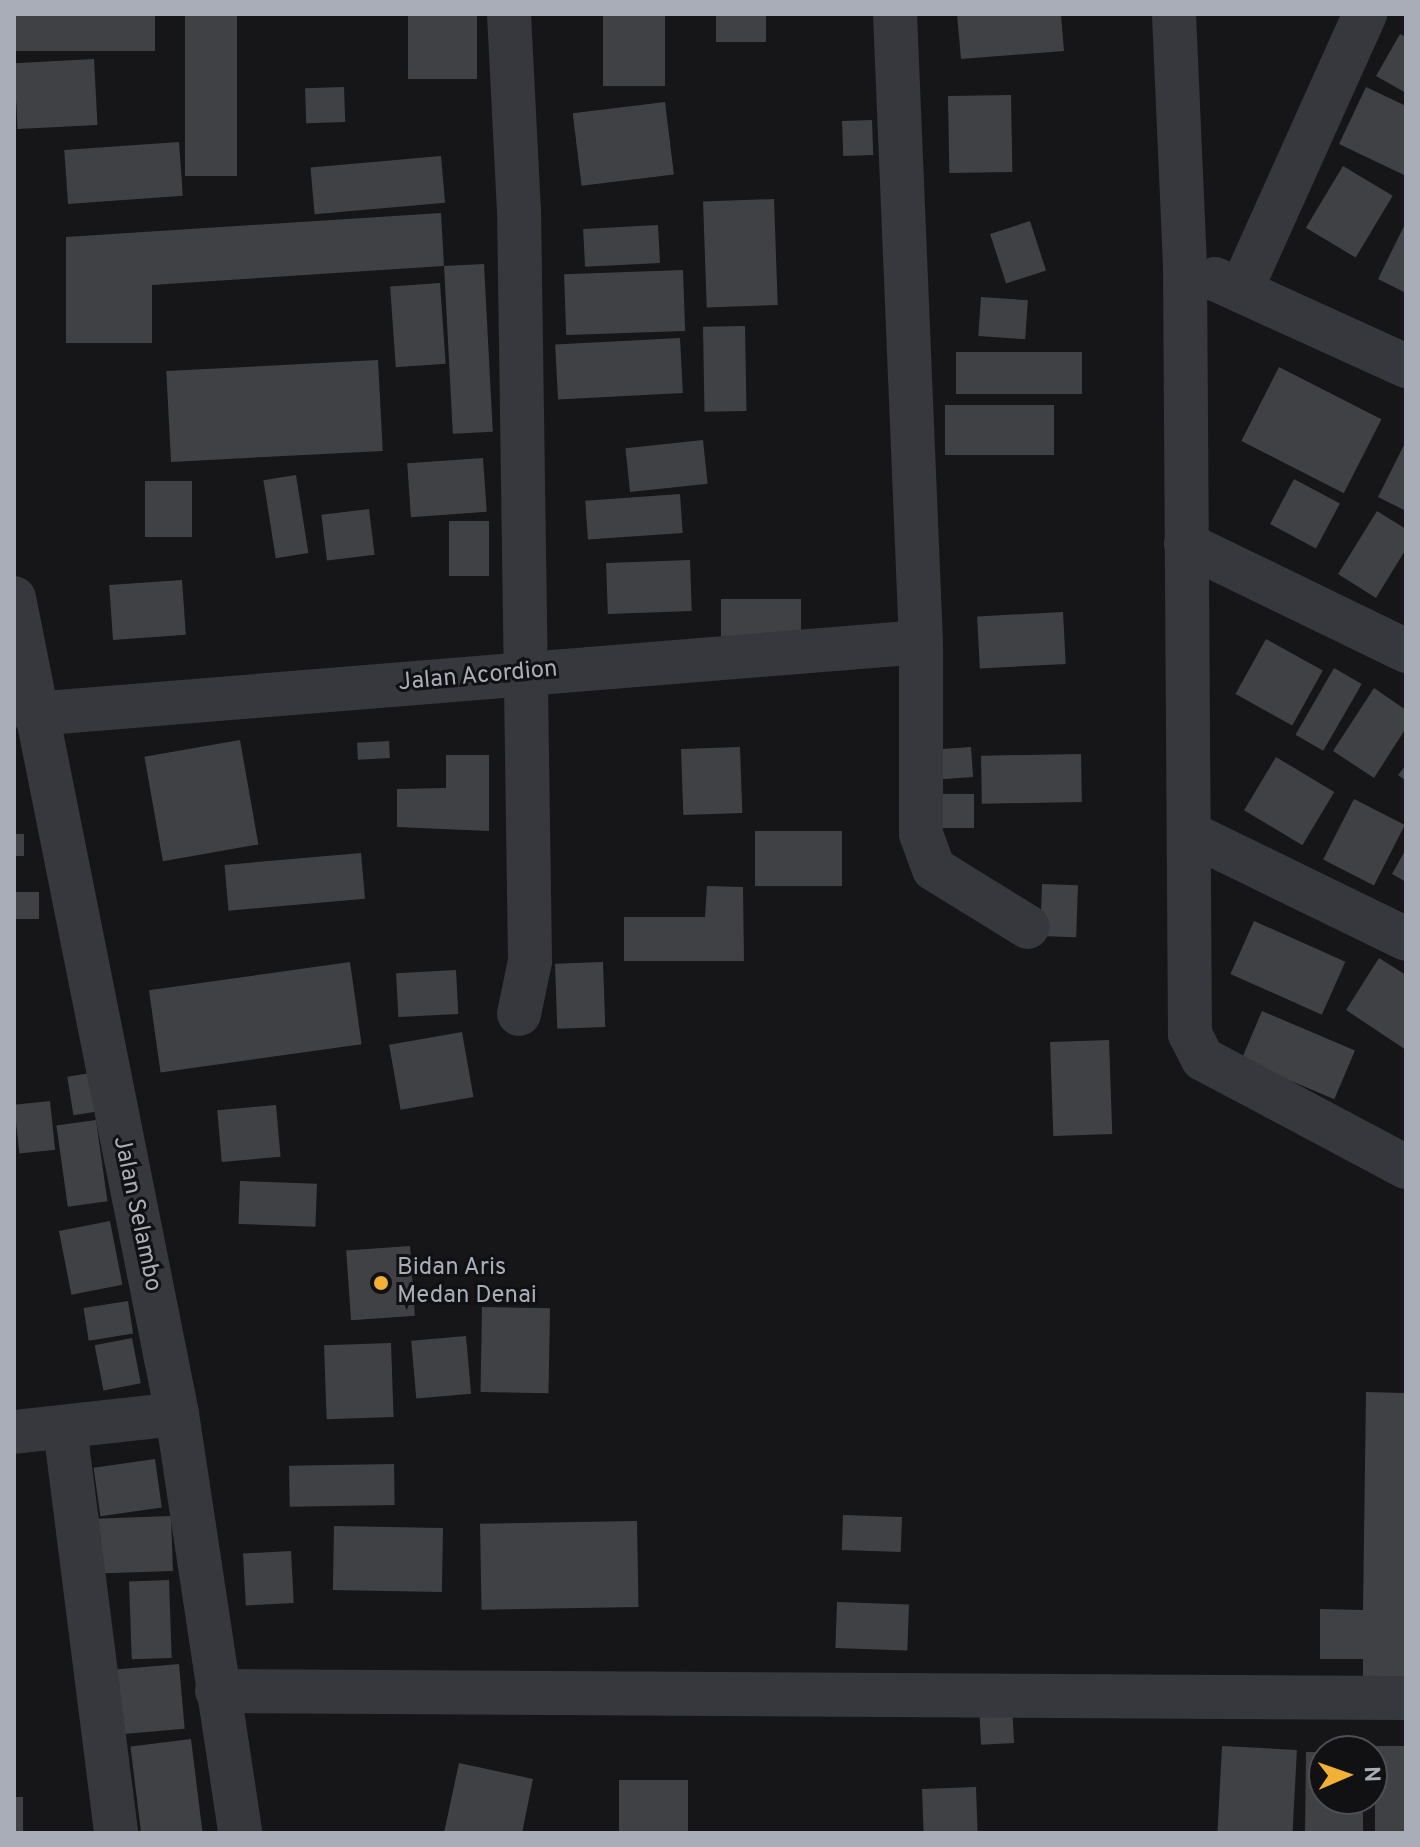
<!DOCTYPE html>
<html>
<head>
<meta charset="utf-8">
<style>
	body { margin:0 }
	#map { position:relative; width:1420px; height:1847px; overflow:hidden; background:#161618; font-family:Overpass,sans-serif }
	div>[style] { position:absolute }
	.building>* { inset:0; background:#404145; transform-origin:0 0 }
	.minor>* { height:44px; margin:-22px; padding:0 22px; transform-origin:22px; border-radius:22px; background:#37383d }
	.dots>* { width:22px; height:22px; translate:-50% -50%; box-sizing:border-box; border:4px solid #111113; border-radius:50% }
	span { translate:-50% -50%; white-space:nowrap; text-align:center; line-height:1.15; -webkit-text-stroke:6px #111113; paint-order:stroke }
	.street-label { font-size:24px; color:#a8adb8 }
	.poi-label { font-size:24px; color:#a8adb8 }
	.left { translate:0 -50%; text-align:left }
	.frame { position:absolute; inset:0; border:16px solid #a8adb8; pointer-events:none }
	.north { position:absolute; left:1308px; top:1735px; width:80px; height:80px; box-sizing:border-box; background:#111113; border:2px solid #4d4f55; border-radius:50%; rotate:88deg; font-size:22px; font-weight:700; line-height:32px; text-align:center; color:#a8adb8 }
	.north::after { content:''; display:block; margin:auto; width:28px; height:36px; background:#f2b134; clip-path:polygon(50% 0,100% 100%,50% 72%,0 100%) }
</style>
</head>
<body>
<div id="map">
	<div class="building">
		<div style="left:14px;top:14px;width:141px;height:37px"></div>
		<div style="left:185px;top:14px;width:52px;height:162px"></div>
		<div style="left:408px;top:14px;width:69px;height:65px"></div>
		<div style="left:603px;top:14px;width:62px;height:72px"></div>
		<div style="left:716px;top:14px;width:50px;height:28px"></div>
		<div style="clip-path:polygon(957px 14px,1061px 14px,1064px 51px,961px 59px)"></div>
		<div style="clip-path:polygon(1400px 34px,1406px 37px,1406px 93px,1376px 76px)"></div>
		<div style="left:94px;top:59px;width:66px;height:80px;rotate:87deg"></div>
		<div style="left:344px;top:87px;width:35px;height:39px;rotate:88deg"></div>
		<div style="clip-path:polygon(1366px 87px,1406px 106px,1404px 175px,1339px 144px)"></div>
		<div style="left:1011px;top:95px;width:77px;height:63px;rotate:89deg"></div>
		<div style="left:665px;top:102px;width:73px;height:93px;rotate:83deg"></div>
		<div style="left:872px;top:120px;width:35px;height:30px;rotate:88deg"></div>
		<div style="left:179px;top:142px;width:54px;height:115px;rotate:86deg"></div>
		<div style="left:441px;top:156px;width:47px;height:131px;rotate:85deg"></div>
		<div style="left:1343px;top:166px;width:58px;height:72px;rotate:31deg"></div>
		<div style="left:774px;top:199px;width:106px;height:71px;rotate:88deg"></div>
		<div style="clip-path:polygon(441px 213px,444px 266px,152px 285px,152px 343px,66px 343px,66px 237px)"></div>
		<div style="left:1030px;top:221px;width:52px;height:42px;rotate:72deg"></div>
		<div style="clip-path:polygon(1406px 222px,1406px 293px,1378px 279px)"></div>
		<div style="left:658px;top:225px;width:38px;height:75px;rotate:87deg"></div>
		<div style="left:484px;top:264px;width:168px;height:40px;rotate:87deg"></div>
		<div style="left:683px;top:270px;width:61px;height:119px;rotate:88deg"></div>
		<div style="left:440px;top:283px;width:81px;height:50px;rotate:86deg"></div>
		<div style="left:981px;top:297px;width:47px;height:39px;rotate:4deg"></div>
		<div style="left:745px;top:326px;width:85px;height:42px;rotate:89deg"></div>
		<div style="left:680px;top:338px;width:55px;height:125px;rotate:87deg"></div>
		<div style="left:1082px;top:352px;width:42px;height:126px;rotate:90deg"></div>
		<div style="left:378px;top:360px;width:91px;height:212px;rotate:87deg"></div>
		<div style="left:1279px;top:367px;width:115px;height:83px;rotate:27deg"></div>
		<div style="left:945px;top:405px;width:109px;height:50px"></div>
		<div style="left:703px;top:440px;width:44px;height:78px;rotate:84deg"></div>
		<div style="clip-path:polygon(1406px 441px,1406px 511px,1378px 497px)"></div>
		<div style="left:483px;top:458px;width:54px;height:76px;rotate:86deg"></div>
		<div style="left:296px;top:475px;width:79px;height:33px;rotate:81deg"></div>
		<div style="left:1294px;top:479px;width:52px;height:51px;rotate:28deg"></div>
		<div style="left:145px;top:481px;width:47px;height:56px"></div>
		<div style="left:680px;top:494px;width:39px;height:95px;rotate:86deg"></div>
		<div style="left:369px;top:509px;width:46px;height:48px;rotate:83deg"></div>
		<div style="clip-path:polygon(1377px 511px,1406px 529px,1406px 549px,1376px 598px,1338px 574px)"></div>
		<div style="left:449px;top:521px;width:40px;height:55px"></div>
		<div style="left:690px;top:560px;width:51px;height:84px;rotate:88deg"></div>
		<div style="left:182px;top:580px;width:55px;height:73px;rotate:86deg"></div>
		<div style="left:721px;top:599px;width:80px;height:38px"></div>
		<div style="left:1063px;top:612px;width:52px;height:86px;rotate:87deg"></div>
		<div style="left:1266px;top:639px;width:65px;height:63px;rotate:29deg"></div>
		<div style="left:1334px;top:668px;width:32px;height:77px;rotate:30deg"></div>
		<div style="clip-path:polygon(1374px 688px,1406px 710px,1406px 728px,1374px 778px,1333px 751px)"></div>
		<div style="left:240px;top:740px;width:106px;height:97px;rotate:80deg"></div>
		<div style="left:389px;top:741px;width:17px;height:32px;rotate:87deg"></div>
		<div style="left:740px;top:747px;width:66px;height:59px;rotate:88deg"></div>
		<div style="left:971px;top:747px;width:30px;height:43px;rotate:86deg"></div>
		<div style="left:1081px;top:754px;width:48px;height:100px;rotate:89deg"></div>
		<div style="clip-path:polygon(446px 755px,489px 755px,489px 831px,397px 827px,397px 789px,446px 788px)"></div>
		<div style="left:1276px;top:757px;width:68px;height:62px;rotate:31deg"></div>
		<div style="clip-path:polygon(1406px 765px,1406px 781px,1398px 775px)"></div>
		<div style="left:974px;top:794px;width:34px;height:44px;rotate:90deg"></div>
		<div style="left:1354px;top:799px;width:57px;height:68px;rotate:27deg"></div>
		<div style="left:842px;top:831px;width:55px;height:87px;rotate:90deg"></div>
		<div style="left:14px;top:834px;width:10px;height:22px"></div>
		<div style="clip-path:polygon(1406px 849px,1406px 882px,1392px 874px)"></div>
		<div style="left:361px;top:853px;width:46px;height:137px;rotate:85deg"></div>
		<div style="left:1042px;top:884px;width:36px;height:52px;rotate:2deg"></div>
		<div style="clip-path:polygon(707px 886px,743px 887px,744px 961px,624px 961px,624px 917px,705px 917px)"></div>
		<div style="left:15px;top:892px;width:24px;height:27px"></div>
		<div style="left:1254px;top:921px;width:100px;height:58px;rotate:24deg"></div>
		<div style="clip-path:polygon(1379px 958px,1406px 975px,1406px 1050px,1346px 1010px)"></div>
		<div style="left:350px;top:962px;width:83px;height:203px;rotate:82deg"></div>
		<div style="left:603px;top:962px;width:65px;height:48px;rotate:88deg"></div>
		<div style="left:456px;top:970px;width:44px;height:60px;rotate:87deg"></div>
		<div style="left:1262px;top:1011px;width:101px;height:53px;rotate:23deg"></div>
		<div style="left:462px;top:1032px;width:66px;height:74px;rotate:80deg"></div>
		<div style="left:1109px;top:1040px;width:94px;height:59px;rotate:88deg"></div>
		<div style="left:91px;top:1073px;width:39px;height:24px;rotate:81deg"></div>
		<div style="left:50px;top:1101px;width:49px;height:36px;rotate:84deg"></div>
		<div style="left:276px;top:1105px;width:52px;height:59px;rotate:85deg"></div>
		<div style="left:96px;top:1120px;width:82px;height:40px;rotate:82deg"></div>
		<div style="left:240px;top:1181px;width:77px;height:43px;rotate:2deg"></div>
		<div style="left:110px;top:1221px;width:65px;height:52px;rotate:79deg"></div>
		<div style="left:410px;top:1246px;width:70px;height:64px;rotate:86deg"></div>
		<div style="left:128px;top:1301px;width:33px;height:45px;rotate:81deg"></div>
		<div style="left:482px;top:1307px;width:68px;height:85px;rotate:1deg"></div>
		<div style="left:466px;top:1336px;width:58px;height:55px;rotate:85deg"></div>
		<div style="left:132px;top:1338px;width:46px;height:38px;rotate:79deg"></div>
		<div style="left:391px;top:1343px;width:74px;height:67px;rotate:88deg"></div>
		<div style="clip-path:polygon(1366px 1392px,1406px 1393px,1406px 1686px,1363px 1685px,1363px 1659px,1320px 1659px,1320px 1609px,1363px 1610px)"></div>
		<div style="left:155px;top:1459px;width:49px;height:62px;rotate:82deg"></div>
		<div style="left:394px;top:1464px;width:41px;height:105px;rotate:89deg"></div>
		<div style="left:843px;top:1515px;width:59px;height:35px;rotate:2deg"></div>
		<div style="left:171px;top:1516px;width:55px;height:83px;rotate:88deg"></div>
		<div style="left:637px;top:1521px;width:86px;height:157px;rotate:89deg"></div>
		<div style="left:334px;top:1526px;width:109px;height:64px;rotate:1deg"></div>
		<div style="left:291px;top:1551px;width:52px;height:48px;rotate:87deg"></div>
		<div style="left:169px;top:1580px;width:78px;height:40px;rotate:88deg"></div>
		<div style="left:837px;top:1602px;width:72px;height:46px;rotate:2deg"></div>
		<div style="left:179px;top:1664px;width:65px;height:64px;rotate:85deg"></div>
		<div style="left:1012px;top:1704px;width:39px;height:33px;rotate:87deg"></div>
		<div style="left:191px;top:1739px;width:95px;height:61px;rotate:83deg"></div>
		<div style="left:1222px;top:1746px;width:75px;height:87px;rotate:3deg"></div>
		<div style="left:1375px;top:1746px;width:31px;height:87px"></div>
		<div style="clip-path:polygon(1306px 1752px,1324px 1752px,1324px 1799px,1363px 1799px,1363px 1833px,1305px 1833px)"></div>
		<div style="clip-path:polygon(459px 1763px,533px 1779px,522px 1833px,444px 1833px)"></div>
		<div style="left:619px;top:1780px;width:69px;height:53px"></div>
		<div style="left:976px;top:1787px;width:46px;height:54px;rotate:88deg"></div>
		<div style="left:14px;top:1797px;width:9px;height:36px"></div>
	</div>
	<div class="minor">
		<div style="left:509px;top:14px;width:195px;rotate:87.1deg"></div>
		<div style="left:519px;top:209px;width:752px;rotate:89.16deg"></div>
		<div style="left:530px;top:961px;width:54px;rotate:101.7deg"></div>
		<div style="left:895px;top:14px;width:629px;rotate:87.63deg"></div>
		<div style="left:921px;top:642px;width:192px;rotate:90deg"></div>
		<div style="left:921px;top:834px;width:37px;rotate:70deg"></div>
		<div style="left:934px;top:869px;width:110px;rotate:31.7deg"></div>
		<div style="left:1174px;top:14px;width:252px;rotate:87.5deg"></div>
		<div style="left:1185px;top:266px;width:768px;rotate:89.63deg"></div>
		<div style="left:1190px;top:1034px;width:28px;rotate:63deg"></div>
		<div style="left:1203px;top:1059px;width:230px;rotate:28deg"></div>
		<div style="left:1215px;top:279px;width:210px;rotate:24.5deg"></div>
		<div style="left:1241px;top:290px;width:303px;rotate:-65.8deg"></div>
		<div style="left:1186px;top:544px;width:245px;rotate:25.9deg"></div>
		<div style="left:14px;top:598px;width:832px;rotate:78.7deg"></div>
		<div style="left:177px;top:1414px;width:424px;rotate:81.4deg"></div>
		<div style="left:34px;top:714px;width:890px;rotate:-4.64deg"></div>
		<div style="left:1191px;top:834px;width:239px;rotate:26deg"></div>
		<div style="left:65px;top:1428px;width:408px;rotate:82.8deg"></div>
		<div style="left:14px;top:1432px;width:164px;rotate:-6.3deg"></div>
		<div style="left:217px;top:1691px;width:1189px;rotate:0.34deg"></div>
	</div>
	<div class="dots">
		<div style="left:381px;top:1283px;background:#f2b134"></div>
	</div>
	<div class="street-label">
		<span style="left:478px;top:677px;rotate:-5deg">Jalan Acordion</span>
		<span style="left:136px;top:1214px;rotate:78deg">Jalan Selambo</span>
	</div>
	<div class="poi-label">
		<span class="left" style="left:397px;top:1283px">Bidan Aris<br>Medan Denai</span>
	</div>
	<div class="frame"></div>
	<div class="north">N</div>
</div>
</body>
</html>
